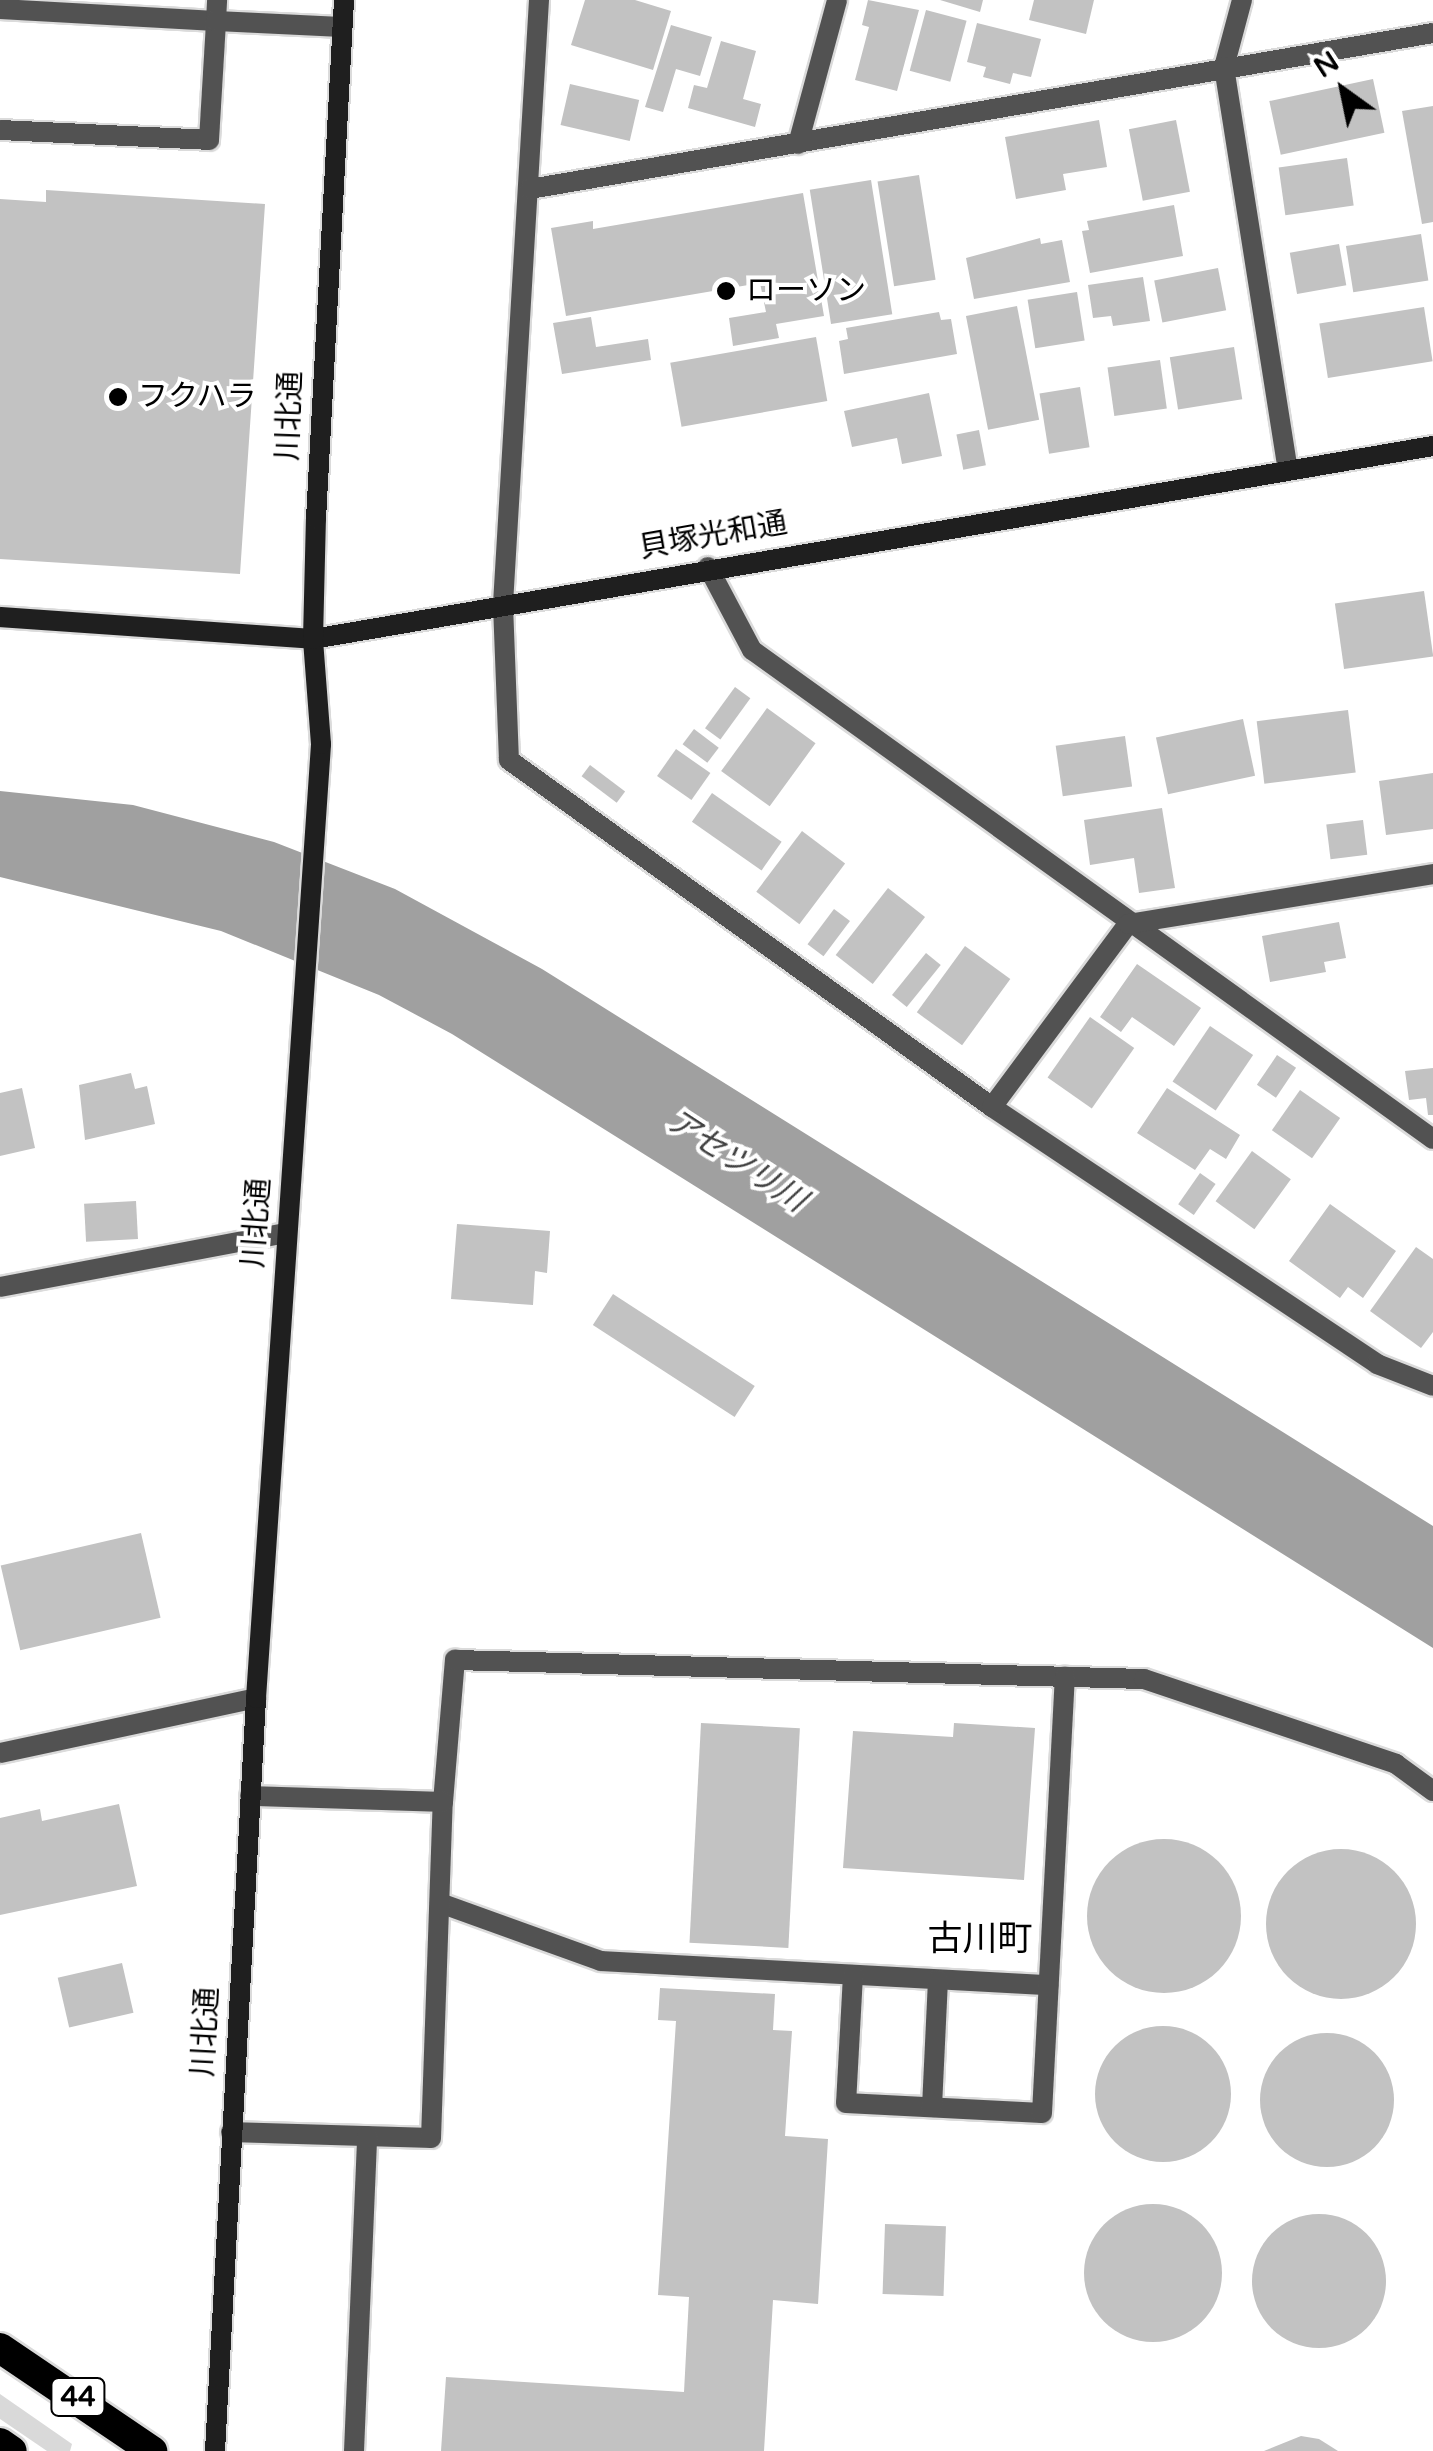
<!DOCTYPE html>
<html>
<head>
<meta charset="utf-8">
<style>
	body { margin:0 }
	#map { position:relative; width:1433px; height:2451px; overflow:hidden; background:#fff; font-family:"Varela Round","Noto Sans JP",sans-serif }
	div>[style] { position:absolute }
	.green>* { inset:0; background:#d9d9d9 }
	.water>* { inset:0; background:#a0a0a0 }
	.building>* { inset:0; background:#c2c2c2; transform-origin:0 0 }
	.round { border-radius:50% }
	.roads { filter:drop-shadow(2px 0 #dbdbdb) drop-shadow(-2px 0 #dbdbdb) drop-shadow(0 2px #dbdbdb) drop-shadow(0 -2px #dbdbdb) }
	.lane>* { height:20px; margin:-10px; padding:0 10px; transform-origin:10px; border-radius:10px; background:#525252 }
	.street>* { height:20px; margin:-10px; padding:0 10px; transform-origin:10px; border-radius:10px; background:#525252 }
	.secondary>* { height:20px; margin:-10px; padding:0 10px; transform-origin:10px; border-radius:10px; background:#1f1f1f }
	.highway>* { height:30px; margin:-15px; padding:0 15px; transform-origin:15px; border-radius:15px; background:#000 }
	.dots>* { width:28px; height:28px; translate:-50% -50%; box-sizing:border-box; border:5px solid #fff; border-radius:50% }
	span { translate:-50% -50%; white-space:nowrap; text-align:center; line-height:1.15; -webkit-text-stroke:8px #fff; paint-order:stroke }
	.shield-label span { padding:2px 8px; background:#fff; border:2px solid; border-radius:8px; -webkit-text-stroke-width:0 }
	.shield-label { font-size:28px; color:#000; font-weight:700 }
	.poi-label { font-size:30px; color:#000 }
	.left { translate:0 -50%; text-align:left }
	.street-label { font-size:30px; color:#000 }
	.water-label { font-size:32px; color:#414141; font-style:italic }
	.quarter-label { font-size:35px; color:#000 }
	.north { position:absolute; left:1293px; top:40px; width:100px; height:100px; -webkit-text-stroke:8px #fff; paint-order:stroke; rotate:327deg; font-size:28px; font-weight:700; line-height:40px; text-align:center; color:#000 }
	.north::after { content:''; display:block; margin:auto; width:35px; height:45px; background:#000; clip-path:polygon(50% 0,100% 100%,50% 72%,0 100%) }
</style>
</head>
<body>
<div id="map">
	<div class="green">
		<div style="clip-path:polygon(0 2394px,72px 2444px,70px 2451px,47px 2451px,0 2419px)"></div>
	</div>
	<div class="water">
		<div style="clip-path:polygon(0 791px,133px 805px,274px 842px,395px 889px,542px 969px,1433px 1526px,1433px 1648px,452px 1034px,379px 995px,221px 931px,0 877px)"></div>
	</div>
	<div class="building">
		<div style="clip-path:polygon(585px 0,635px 0,671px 11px,653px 70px,571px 45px)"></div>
		<div style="clip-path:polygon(868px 0,919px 10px,897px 91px,855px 80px,869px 27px,862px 25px)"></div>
		<div style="clip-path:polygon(940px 0,983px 0,980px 12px)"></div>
		<div style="clip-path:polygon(1034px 0,1094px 0,1086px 34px,1029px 20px)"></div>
		<div style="left:926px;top:10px;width:42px;height:63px;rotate:15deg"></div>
		<div style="clip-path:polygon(977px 23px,1041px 39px,1031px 77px,1013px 73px,1010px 84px,983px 77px,986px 67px,967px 62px)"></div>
		<div style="clip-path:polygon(671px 25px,712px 37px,700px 76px,676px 69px,663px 112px,645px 107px)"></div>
		<div style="clip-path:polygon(721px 41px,756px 51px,743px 99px,761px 104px,755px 127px,688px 108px,694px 85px,707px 88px)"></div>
		<div style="left:1373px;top:79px;width:55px;height:106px;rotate:78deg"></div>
		<div style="left:570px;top:84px;width:71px;height:42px;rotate:13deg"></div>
		<div style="clip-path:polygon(1433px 106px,1433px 222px,1422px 224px,1402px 111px)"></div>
		<div style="clip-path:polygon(1099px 120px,1107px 167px,1063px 174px,1066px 190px,1016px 199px,1005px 137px)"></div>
		<div style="left:1176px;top:120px;width:73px;height:48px;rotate:79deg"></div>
		<div style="left:1347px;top:158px;width:48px;height:69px;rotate:82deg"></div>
		<div style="left:919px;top:175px;width:106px;height:42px;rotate:81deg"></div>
		<div style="left:871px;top:180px;width:136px;height:62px;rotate:81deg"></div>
		<div style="clip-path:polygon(46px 190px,265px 204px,240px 574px,0 559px,0 199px,46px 202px)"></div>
		<div style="clip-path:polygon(803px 193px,824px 316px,776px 324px,779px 338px,733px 346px,729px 318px,766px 312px,760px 283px,566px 316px,551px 228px,593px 221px,593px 229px)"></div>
		<div style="clip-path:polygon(1174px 205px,1183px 256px,1090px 273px,1082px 231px,1089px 230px,1087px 221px)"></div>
		<div style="left:1421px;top:234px;width:47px;height:76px;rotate:81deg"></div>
		<div style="clip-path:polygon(1040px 238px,1041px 244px,1062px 240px,1070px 282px,974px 299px,966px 258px)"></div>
		<div style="left:1339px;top:244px;width:42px;height:50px;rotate:80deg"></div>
		<div style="left:1218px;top:268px;width:43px;height:65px;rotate:79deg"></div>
		<div style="clip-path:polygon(1143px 277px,1150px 321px,1113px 326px,1111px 316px,1093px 318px,1088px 285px)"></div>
		<div style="left:1077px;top:292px;width:49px;height:50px;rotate:81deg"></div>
		<div style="left:1017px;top:306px;width:116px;height:52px;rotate:79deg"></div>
		<div style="left:1424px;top:307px;width:55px;height:106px;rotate:81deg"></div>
		<div style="clip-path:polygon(939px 312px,941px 320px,951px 319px,957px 354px,844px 374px,839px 341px,848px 339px,846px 328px)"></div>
		<div style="clip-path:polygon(591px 317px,596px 347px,648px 339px,651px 360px,562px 374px,553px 323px)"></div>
		<div style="left:816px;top:337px;width:65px;height:148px;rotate:80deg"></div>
		<div style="left:1234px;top:347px;width:53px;height:65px;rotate:81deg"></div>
		<div style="left:1160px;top:360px;width:49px;height:53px;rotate:82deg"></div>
		<div style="left:1080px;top:387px;width:61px;height:41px;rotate:81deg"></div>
		<div style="clip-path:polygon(929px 393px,942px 456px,902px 464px,897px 438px,852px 447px,844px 411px)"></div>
		<div style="left:979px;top:430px;width:36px;height:23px;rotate:79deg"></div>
		<div style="left:1424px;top:591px;width:66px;height:90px;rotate:82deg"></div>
		<div style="left:735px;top:687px;width:19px;height:51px;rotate:36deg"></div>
		<div style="left:767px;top:708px;width:60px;height:78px;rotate:36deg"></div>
		<div style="left:1348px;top:710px;width:63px;height:92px;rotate:83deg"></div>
		<div style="left:1243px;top:719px;width:58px;height:89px;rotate:78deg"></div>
		<div style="left:694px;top:729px;width:31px;height:19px;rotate:37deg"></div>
		<div style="left:1125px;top:736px;width:51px;height:70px;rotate:82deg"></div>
		<div style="left:676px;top:749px;width:42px;height:33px;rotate:35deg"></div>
		<div style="left:590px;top:765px;width:44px;height:14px;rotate:37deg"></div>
		<div style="clip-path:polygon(1433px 773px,1433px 829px,1386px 835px,1379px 781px)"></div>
		<div style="left:712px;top:793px;width:85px;height:35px;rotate:35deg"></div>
		<div style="clip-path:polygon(1162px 808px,1175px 888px,1139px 893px,1134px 858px,1090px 865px,1084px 820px)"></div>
		<div style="left:1363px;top:820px;width:35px;height:37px;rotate:83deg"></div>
		<div style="left:802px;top:831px;width:54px;height:76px;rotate:37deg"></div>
		<div style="left:888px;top:888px;width:47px;height:85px;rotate:38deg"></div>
		<div style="left:834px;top:909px;width:20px;height:44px;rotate:37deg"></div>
		<div style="clip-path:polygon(1339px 922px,1346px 958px,1324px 962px,1326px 972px,1270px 982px,1262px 936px)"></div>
		<div style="left:965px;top:946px;width:56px;height:82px;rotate:36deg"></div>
		<div style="left:926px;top:953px;width:19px;height:54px;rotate:39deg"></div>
		<div style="clip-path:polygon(1137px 964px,1201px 1008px,1174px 1046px,1132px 1017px,1121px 1032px,1100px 1017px)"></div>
		<div style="left:1090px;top:1017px;width:54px;height:74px;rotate:35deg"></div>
		<div style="left:1210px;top:1026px;width:52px;height:67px;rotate:34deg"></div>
		<div style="left:1277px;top:1055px;width:23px;height:36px;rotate:34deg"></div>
		<div style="clip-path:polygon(1433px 1068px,1433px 1115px,1428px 1115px,1426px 1098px,1409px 1100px,1405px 1071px)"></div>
		<div style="clip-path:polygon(131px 1073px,135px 1089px,147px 1086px,155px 1124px,85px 1140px,79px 1085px)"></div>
		<div style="clip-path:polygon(22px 1088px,35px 1148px,0 1156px,0 1093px)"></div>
		<div style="clip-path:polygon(1167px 1088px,1240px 1135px,1226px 1159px,1210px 1149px,1195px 1170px,1137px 1133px)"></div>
		<div style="left:1300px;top:1090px;width:49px;height:49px;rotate:35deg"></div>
		<div style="left:1252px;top:1151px;width:48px;height:62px;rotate:36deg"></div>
		<div style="left:1200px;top:1173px;width:19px;height:38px;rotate:35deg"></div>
		<div style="left:136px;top:1201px;width:38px;height:52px;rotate:87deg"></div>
		<div style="clip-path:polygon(1330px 1204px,1396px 1251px,1363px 1298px,1348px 1287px,1340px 1298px,1289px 1261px)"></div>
		<div style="clip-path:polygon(457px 1224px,550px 1231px,547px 1273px,535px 1271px,533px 1305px,451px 1299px)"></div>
		<div style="clip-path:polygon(1416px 1247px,1433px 1259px,1433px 1332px,1421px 1348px,1370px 1311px)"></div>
		<div style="left:613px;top:1294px;width:169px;height:37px;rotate:33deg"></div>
		<div style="left:141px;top:1533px;width:87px;height:144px;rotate:77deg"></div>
		<div style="left:701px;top:1723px;width:99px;height:220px;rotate:3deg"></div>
		<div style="clip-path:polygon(954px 1723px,1035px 1728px,1024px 1880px,843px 1868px,853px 1731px,953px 1737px)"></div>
		<div style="clip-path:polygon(119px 1804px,137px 1886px,0 1915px,0 1818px,40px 1809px,42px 1821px)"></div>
		<div class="round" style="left:1087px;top:1839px;width:154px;height:154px"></div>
		<div class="round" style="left:1266px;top:1849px;width:150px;height:150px"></div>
		<div style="left:122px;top:1963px;width:51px;height:66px;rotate:77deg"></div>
		<div style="clip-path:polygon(660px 1988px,775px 1994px,773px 2030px,792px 2031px,785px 2136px,828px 2139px,818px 2304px,773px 2300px,764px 2451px,441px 2451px,446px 2377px,684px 2392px,689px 2297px,658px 2295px,676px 2021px,658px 2020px)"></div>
		<div class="round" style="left:1095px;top:2026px;width:136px;height:136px"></div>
		<div class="round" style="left:1260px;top:2033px;width:134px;height:134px"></div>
		<div class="round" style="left:1084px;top:2204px;width:138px;height:138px"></div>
		<div class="round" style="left:1252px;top:2214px;width:134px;height:134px"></div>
		<div style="left:885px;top:2224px;width:61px;height:70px;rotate:2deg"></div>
		<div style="clip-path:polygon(1301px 2436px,1319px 2439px,1338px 2451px,1264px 2451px)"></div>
	</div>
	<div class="roads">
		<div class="lane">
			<div style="left:0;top:9px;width:216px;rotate:3.2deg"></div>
			<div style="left:216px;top:21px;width:21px;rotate:-87deg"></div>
			<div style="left:0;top:130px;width:209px;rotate:2.7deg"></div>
			<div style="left:209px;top:140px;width:119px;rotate:-86.6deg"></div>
			<div style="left:216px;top:21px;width:126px;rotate:2.7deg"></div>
			<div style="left:0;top:1287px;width:291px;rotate:-10.7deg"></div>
			<div style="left:0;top:1753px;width:262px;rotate:-12.1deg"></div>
			<div style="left:443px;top:1802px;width:143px;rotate:-85.2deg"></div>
			<div style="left:455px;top:1660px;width:689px;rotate:1.58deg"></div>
			<div style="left:1144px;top:1679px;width:266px;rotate:18.6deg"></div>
			<div style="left:1396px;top:1764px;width:46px;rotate:36.1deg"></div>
			<div style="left:440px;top:1903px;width:171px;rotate:19.8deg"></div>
			<div style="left:601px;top:1961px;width:448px;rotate:3.1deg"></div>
			<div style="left:853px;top:1975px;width:128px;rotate:93.1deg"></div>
			<div style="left:846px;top:2103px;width:196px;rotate:2.9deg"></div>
			<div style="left:1042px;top:2113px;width:437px;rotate:-87deg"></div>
			<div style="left:932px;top:2107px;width:127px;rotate:-87.3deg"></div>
			<div style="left:231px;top:2132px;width:200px;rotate:1.7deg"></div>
			<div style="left:431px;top:2138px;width:336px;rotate:-88deg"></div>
			<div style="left:443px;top:1802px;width:193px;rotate:-178.2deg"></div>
			<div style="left:354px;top:2451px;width:315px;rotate:-87.6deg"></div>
		</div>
		<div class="street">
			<div style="left:539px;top:0;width:606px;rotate:93.41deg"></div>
			<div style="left:503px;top:605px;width:155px;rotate:87.8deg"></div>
			<div style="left:509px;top:760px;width:595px;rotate:35.69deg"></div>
			<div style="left:992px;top:1107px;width:463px;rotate:33.7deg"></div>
			<div style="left:1377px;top:1364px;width:60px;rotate:21.4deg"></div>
			<div style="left:1242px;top:0;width:69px;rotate:105deg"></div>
			<div style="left:1224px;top:67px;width:408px;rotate:81deg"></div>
			<div style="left:798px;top:144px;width:149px;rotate:-74.8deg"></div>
			<div style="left:530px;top:189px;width:916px;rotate:-9.8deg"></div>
			<div style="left:708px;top:567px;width:94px;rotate:62.1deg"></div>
			<div style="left:752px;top:650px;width:838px;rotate:35.68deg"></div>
			<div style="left:992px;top:1107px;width:228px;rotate:-53.4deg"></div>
			<div style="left:1128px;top:924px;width:309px;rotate:-9.3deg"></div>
		</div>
		<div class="secondary">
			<div style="left:0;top:617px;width:314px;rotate:4deg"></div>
			<div style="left:313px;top:639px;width:1137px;rotate:-9.78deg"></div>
			<div style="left:215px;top:2451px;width:754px;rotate:-86.88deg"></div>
			<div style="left:256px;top:1698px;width:956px;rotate:-86.1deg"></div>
			<div style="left:321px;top:744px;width:105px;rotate:-94.4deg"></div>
			<div style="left:313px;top:639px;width:120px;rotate:-88.6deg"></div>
			<div style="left:316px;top:519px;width:520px;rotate:-86.91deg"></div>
		</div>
		<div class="highway">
			<div style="left:0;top:2348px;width:184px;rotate:34.1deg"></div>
			<div style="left:0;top:2443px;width:14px;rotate:34deg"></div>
		</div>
	</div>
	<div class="dots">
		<div style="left:726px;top:291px;background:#000"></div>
		<div style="left:118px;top:397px;background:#000"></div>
	</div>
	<div class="shield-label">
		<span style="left:78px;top:2397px">44</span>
	</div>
	<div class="poi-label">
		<span class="left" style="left:746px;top:291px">ローソン</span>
		<span class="left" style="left:138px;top:397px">フクハラ</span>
	</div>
	<div class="street-label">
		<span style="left:290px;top:416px;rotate:-88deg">川北通</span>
		<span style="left:713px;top:536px;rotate:-10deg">貝塚光和通</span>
		<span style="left:257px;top:1223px;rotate:-86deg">川北通</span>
		<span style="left:206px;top:2032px;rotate:-87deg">川北通</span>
	</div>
	<div class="water-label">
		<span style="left:736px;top:1161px;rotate:33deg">アセツリ川</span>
	</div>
	<div class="quarter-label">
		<span style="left:980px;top:1939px">古川町</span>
	</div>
	<div class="north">N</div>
</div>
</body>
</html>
